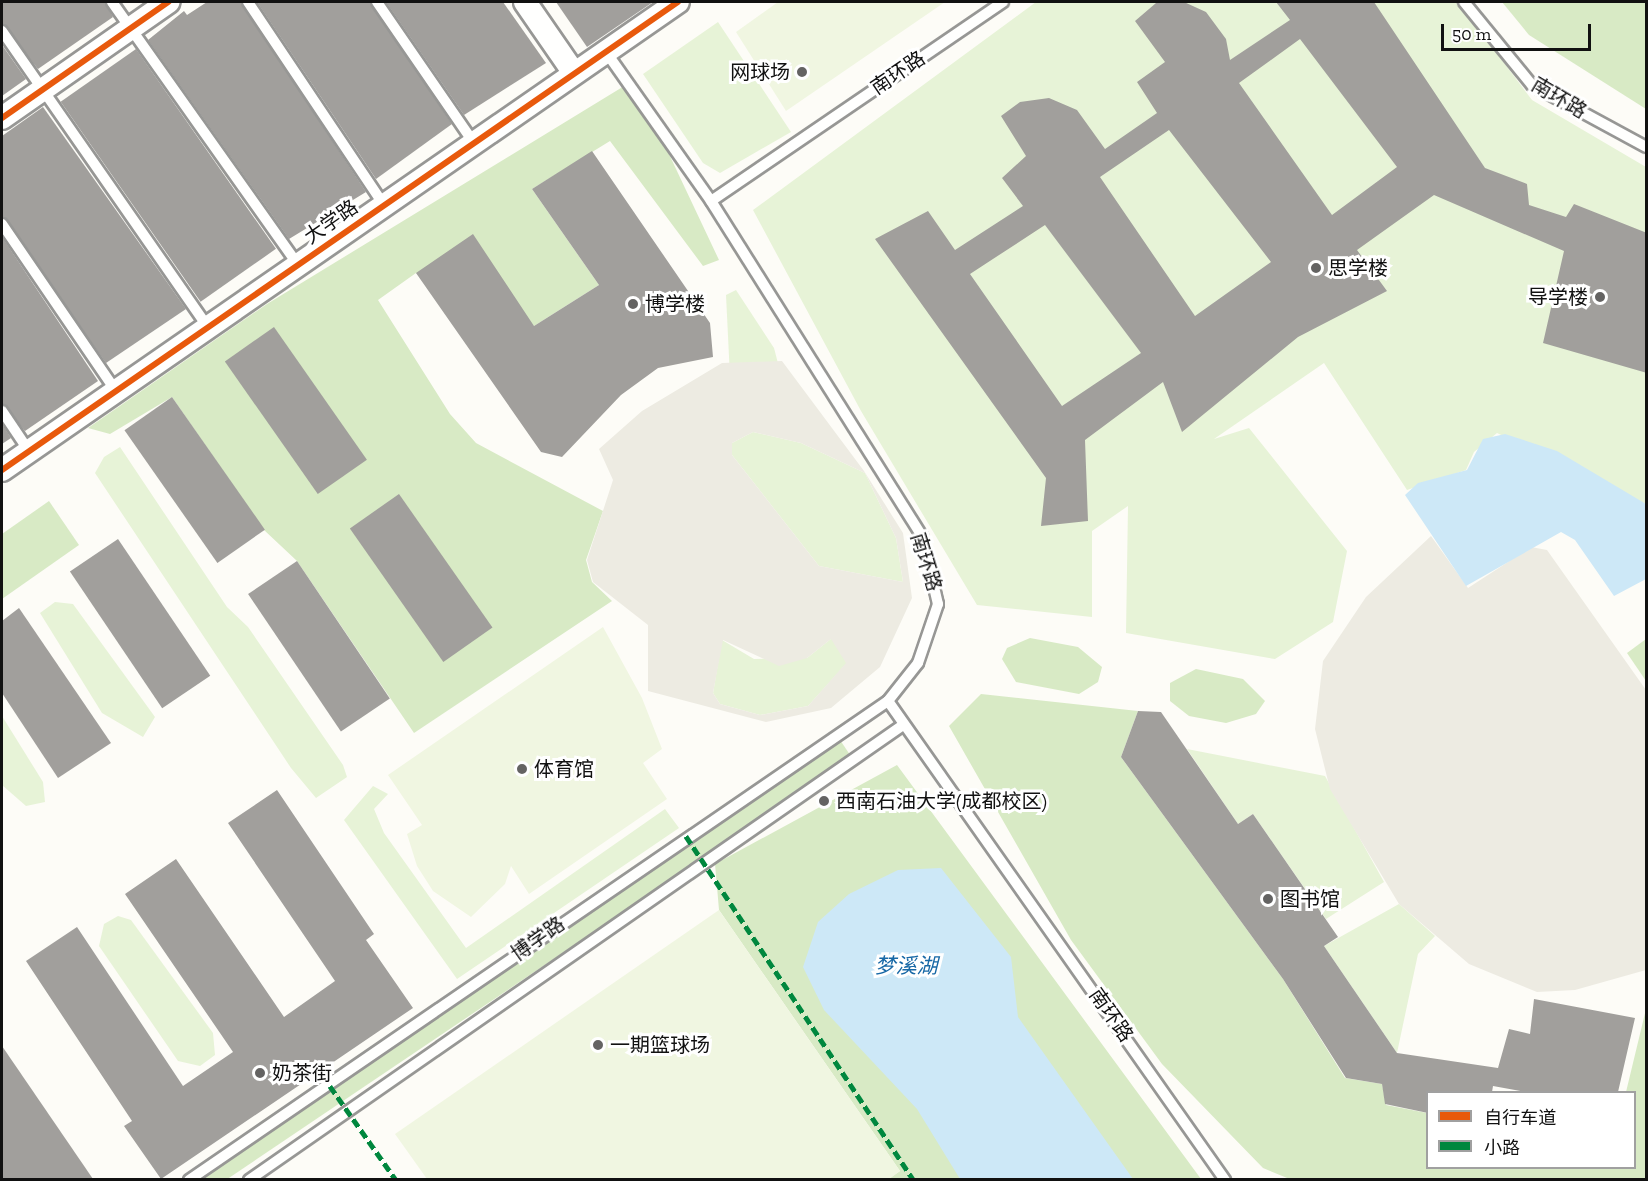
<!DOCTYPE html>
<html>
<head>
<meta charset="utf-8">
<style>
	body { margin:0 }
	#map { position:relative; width:1648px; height:1181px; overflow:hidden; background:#fdfcf7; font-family:"Zilla Slab","Noto Sans SC",serif }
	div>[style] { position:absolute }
	.green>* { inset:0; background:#e7f3d7 }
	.forest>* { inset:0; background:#d8eac5; transform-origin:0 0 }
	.pitch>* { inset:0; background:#f0f6e1 }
	.plaza>* { inset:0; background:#edebe2 }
	.water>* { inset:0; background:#cde8f7 }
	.building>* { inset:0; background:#a19f9c; transform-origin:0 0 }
	.roads { filter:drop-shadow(2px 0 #979795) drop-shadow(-2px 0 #979795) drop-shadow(0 2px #979795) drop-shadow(0 -2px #979795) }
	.lane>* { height:10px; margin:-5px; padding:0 5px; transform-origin:5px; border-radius:5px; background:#fffffe }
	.street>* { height:22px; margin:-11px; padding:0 11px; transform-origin:11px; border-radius:11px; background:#fffffe }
	.quiet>* { height:4.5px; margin-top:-2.25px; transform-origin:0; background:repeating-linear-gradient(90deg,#00873e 0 9px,transparent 0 13.5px) }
	.cycleway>* { height:6px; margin:-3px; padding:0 3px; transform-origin:3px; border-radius:3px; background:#e8590c }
	.dots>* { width:16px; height:16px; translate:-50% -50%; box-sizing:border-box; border:3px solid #fff; border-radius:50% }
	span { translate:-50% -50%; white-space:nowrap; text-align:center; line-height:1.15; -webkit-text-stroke:6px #fff; paint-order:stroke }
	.poi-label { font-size:20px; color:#111 }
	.right { translate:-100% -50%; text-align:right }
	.left { translate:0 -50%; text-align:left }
	.street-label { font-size:20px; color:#111 }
	.water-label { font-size:21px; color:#1768a6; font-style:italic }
	.frame { position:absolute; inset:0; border:3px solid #111; pointer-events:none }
	.legend { position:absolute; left:1426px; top:1091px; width:210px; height:78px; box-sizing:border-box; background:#fff; border:2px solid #a0a0a0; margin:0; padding:8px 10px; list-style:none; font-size:18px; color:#111 }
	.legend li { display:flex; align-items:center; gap:12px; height:30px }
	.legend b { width:30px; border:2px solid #a0a0a0 }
	.scale { position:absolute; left:1441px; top:24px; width:150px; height:27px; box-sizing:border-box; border:3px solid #111; border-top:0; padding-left:8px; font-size:18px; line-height:21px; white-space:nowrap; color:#111; -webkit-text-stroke:4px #fff; paint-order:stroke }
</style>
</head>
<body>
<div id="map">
	<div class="green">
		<div style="clip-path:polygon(1036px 2px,1458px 2px,1532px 100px,1646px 167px,1646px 504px,1497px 433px,1474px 452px,1466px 470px,1407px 490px,1324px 363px,1214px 439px,1249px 428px,1347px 551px,1333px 622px,1275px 659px,1126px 633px,1128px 506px,1092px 531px,1092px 617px,977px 605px,861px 411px,753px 210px)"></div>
		<div style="clip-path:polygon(718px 22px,791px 132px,720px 173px,703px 163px,643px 74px)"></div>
		<div style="clip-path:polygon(736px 290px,774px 348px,780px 371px,730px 377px,726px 295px)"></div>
		<div style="clip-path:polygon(753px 432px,801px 443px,865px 473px,896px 538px,903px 582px,819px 566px,732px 455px,732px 443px)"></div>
		<div style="clip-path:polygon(120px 447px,227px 607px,248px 627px,343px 765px,347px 777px,316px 798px,291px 768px,95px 473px,104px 457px)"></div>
		<div style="clip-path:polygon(55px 602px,73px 604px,155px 717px,143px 737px,102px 713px,40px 613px)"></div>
		<div style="clip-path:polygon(832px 638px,847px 663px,808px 706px,760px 715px,720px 704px,713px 693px,722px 640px,754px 659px,807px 658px)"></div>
		<div style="clip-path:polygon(2px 716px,43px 782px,45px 802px,26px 806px,2px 785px)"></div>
		<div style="clip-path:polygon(1187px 749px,1325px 776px,1384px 882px,1326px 919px,1253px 814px,1238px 824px)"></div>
		<div style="clip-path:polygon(373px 786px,388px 794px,374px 809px,384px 833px,466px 948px,665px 809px,679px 828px,457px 979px,344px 820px)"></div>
		<div style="clip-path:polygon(1399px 904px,1435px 936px,1418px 954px,1397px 1053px,1324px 946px)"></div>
		<div style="clip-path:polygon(118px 916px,131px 920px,213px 1033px,215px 1055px,200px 1066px,178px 1061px,99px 946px,104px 924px)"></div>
	</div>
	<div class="forest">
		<div style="clip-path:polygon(1502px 2px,1646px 2px,1646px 109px,1529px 35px)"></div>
		<div style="clip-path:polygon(634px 80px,719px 260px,703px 266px,610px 141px,532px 189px,599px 285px,534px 326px,416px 273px,378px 300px,450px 414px,476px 443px,603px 511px,586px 560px,592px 582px,612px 601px,414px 733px,297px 561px,264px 530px,172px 397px,110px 434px,88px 428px,267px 304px)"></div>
		<div style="clip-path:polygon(49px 501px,79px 545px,2px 599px,2px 534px)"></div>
		<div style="clip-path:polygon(1030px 638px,1078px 647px,1102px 667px,1098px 682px,1079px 694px,1016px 682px,1002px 659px,1007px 648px)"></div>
		<div style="clip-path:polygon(1646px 639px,1646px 681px,1627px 653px)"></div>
		<div style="clip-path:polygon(1196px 669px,1243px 679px,1265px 701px,1256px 714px,1226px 723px,1189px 716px,1170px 701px,1170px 683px)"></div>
		<div style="clip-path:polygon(981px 694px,1138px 711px,1121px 757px,1283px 979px,1345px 1078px,1382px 1084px,1386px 1105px,1427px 1113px,1428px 1168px,1634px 1168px,1634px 1092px,1626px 1092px,1646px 1009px,1646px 1179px,1292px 1180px,1263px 1168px,1162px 1064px,1071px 940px,949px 726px)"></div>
		<div style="left:838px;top:737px;width:25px;height:779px;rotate:56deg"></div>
		<div style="clip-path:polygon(897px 765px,1201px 1179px,888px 1179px,900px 1171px,719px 910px,715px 864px)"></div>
	</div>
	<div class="pitch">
		<div style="clip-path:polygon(778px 2px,945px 2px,786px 111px,736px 32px)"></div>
		<div style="clip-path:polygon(603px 627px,642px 698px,662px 749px,643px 763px,667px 799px,529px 894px,511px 866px,505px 884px,471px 917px,433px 891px,417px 866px,407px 834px,422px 825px,388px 775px)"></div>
		<div style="clip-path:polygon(719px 910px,900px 1171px,888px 1180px,427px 1179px,395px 1134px)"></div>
	</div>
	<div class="plaza">
		<div style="clip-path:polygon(evenodd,782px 361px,864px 471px,903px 533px,912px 598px,880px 667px,831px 708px,766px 722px,648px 691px,648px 625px,593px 582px,587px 560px,613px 480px,599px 449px,642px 411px,722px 363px,782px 361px,753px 432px,801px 443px,865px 473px,896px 538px,903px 582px,819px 566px,732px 455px,732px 443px,753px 432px,782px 361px,831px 639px,846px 663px,808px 706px,760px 715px,720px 704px,713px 693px,723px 640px,779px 666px,807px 658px,831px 639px)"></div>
		<div style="clip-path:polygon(1431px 536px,1468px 588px,1531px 547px,1547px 550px,1646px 690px,1646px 970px,1575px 990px,1537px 992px,1469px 964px,1399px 904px,1330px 789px,1315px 729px,1323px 661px,1366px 597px)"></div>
	</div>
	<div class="water">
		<div style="clip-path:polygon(1505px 434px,1557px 451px,1646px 504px,1646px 579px,1614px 596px,1575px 540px,1561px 532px,1466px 586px,1405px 495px,1418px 483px,1467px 470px,1483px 439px)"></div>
		<div style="clip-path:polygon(941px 868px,1011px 957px,1018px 1017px,1133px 1179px,960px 1179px,917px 1109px,824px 1010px,803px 967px,818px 922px,849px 894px,898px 870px)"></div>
	</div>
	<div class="building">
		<div style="clip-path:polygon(2px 2px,105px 2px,113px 17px,38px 69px,2px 24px)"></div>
		<div style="clip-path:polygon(207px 2px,241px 2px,366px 192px,289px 239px,148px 40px,184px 11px,187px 15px)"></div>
		<div style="clip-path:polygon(257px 2px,370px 2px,452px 124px,376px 179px)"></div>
		<div style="clip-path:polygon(386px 2px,503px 2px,546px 63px,464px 115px)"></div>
		<div style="clip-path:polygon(556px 2px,653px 2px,587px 47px)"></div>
		<div style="clip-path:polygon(evenodd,1184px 2px,1206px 12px,1226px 39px,1230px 60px,1290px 20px,1276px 2px,1374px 2px,1485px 168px,1527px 184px,1529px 205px,1566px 217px,1574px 204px,1647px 233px,1647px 373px,1543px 343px,1564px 251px,1434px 195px,1357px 250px,1387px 291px,1298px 337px,1182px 432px,1163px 382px,1085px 440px,1088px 521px,1041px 526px,1046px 478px,875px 239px,928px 211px,955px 250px,1023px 206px,1002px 178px,1026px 156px,1001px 116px,1020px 102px,1049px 98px,1077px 110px,1105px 149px,1157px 113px,1137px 82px,1165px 62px,1135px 21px,1156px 3px,1184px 2px,1300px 39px,1397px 167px,1332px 215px,1239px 83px,1300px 39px,1184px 2px,1169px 130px,1271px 262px,1195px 316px,1100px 177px,1169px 130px,1184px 2px,1045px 225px,1141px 353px,1062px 406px,970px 274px,1045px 225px)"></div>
		<div style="clip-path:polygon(2px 45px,26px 79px,2px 96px)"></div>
		<div style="left:136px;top:49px;width:244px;height:92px;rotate:55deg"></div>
		<div style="clip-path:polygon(43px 107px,186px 309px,106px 363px,2px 217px,2px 136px)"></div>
		<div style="clip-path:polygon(592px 151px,710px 323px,713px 357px,658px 368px,621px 395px,562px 457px,541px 452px,416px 273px,473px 234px,534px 326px,599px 285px,532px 189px)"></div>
		<div style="clip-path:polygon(2px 237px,98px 381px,25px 431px,2px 404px)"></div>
		<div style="left:274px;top:327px;width:162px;height:60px;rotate:55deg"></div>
		<div style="left:172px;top:397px;width:162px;height:58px;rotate:55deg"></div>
		<div style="clip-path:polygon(2px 424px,11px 438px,2px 444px)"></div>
		<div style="left:399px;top:494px;width:163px;height:60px;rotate:55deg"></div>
		<div style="left:118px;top:539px;width:165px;height:58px;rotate:56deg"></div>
		<div style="left:297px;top:561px;width:166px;height:59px;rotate:56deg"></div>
		<div style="clip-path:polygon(19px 608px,111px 743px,58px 778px,2px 693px,2px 621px)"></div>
		<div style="clip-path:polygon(1138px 711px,1161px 712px,1238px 824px,1253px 814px,1338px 937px,1324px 946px,1397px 1053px,1498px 1068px,1509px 1029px,1530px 1034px,1534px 999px,1635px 1018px,1618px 1092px,1526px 1092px,1493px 1086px,1492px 1092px,1428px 1092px,1428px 1113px,1385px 1104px,1382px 1084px,1346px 1078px,1283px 979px,1121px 757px)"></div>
		<div style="clip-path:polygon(277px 790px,374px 934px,366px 940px,413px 1008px,161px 1179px,124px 1126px,132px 1121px,26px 961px,77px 927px,183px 1086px,233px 1052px,125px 894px,176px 859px,284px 1017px,335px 981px,228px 823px)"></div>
		<div style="clip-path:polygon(2px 1046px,93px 1179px,2px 1179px)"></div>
	</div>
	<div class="roads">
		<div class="lane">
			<div style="left:112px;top:2px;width:322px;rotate:54.7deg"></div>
			<div style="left:248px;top:2px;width:244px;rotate:56.2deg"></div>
			<div style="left:377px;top:2px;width:171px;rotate:55.5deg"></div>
			<div style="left:1003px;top:2px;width:353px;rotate:145.7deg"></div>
			<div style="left:711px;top:201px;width:396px;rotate:57.8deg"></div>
			<div style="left:922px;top:536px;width:70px;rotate:76.8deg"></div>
			<div style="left:938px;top:604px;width:62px;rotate:108.7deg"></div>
			<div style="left:918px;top:663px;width:48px;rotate:128.3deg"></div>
			<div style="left:888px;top:701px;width:586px;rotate:54.87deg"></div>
			<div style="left:1464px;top:2px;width:107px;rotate:50.7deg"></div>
			<div style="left:1532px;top:85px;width:130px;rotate:28.5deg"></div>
			<div style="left:2px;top:31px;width:361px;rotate:55.2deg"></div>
			<div style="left:606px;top:52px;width:182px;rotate:54.8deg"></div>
			<div style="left:2px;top:224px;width:202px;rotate:55.7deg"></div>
			<div style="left:2px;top:411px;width:48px;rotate:56deg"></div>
			<div style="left:189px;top:1180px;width:847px;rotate:-34.42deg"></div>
			<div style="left:249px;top:1180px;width:797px;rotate:-34.83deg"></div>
		</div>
		<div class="street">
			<div style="left:525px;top:2px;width:86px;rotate:55.4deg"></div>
			<div style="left:2px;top:118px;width:203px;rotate:-34.9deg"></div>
			<div style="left:2px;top:470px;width:822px;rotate:-34.7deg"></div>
		</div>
	</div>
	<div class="quiet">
		<div style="left:686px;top:836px;width:413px;rotate:56.5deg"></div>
		<div style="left:330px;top:1086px;width:115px;rotate:54.9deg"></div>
	</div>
	<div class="cycleway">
		<div style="left:2px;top:118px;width:203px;rotate:-34.9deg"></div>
		<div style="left:2px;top:470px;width:822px;rotate:-34.7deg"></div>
	</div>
	<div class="dots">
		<div style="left:802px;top:72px;background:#646362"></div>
		<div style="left:1316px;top:268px;background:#646362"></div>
		<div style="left:1600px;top:297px;background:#646362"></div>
		<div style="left:633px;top:304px;background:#646362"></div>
		<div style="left:522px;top:769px;background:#646362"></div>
		<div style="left:824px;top:801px;background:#646362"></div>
		<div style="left:1268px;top:899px;background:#646362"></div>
		<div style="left:598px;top:1045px;background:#646362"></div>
		<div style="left:260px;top:1073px;background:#646362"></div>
	</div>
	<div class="poi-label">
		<span class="right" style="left:790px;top:72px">网球场</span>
		<span class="left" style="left:1328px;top:268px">思学楼</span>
		<span class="right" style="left:1588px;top:297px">导学楼</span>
		<span class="left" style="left:645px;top:304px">博学楼</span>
		<span class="left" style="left:534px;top:769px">体育馆</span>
		<span class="left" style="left:836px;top:801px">西南石油大学(成都校区)</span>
		<span class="left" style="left:1280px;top:899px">图书馆</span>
		<span class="left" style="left:610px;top:1045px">一期篮球场</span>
		<span class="left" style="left:272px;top:1073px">奶茶街</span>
	</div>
	<div class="street-label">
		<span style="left:898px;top:73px;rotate:-34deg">南环路</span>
		<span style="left:1559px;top:98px;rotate:31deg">南环路</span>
		<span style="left:331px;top:222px;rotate:-35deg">大学路</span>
		<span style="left:926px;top:562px;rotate:73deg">南环路</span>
		<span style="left:538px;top:939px;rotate:-35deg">博学路</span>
		<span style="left:1111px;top:1015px;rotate:55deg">南环路</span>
	</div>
	<div class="water-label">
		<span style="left:906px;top:966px">梦溪湖</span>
	</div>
	<div class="frame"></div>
	<ul class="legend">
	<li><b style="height:8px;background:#e8590c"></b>自行车道</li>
	<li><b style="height:8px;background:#00873e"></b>小路</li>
	</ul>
	<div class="scale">50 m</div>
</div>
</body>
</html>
